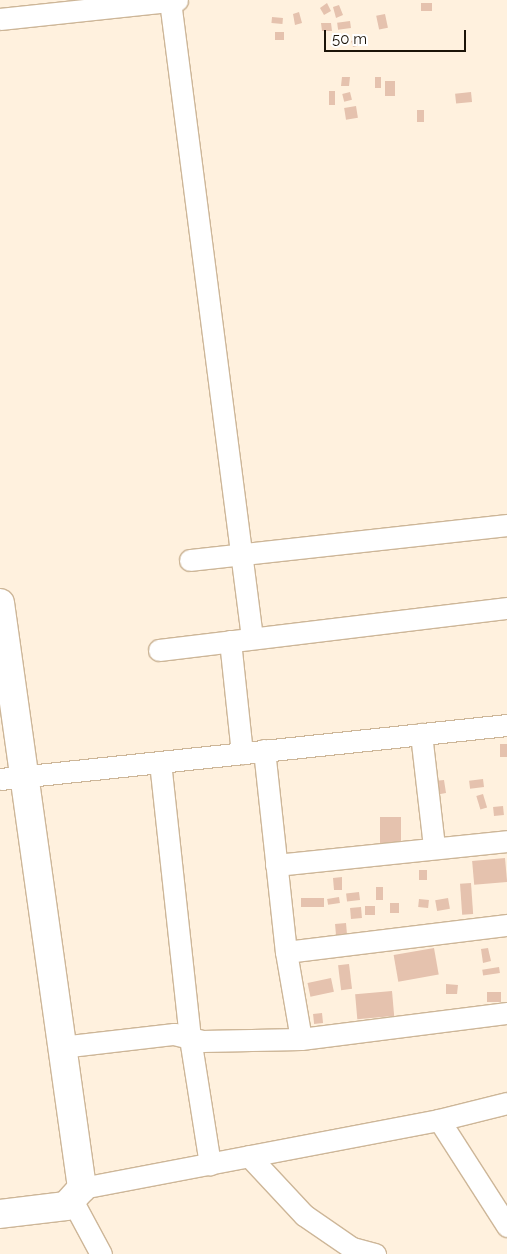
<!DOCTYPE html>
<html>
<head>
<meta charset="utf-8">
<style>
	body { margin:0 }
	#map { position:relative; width:507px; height:1254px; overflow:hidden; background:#fff1de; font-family:Raleway,sans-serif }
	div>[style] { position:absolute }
	.building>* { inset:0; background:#e5c2ae; transform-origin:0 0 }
	.roads { filter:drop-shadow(1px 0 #cdb698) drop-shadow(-1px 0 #cdb698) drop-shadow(0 1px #cdb698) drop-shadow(0 -1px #cdb698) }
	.minor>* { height:21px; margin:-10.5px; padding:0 10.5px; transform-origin:10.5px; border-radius:10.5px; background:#fff }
	.primary>* { height:28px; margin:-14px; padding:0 14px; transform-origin:14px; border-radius:14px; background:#fff }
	span { translate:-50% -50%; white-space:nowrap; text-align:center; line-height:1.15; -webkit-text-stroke:4px #fff; paint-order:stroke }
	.scale { position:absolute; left:324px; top:30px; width:142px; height:22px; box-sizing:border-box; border:2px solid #1c1408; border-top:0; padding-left:6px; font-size:15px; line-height:18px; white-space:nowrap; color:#1c1408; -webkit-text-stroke:4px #fff; paint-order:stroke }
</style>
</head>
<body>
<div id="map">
	<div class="building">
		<div style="clip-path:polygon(327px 3px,331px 11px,324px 15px,320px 8px)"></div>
		<div style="left:432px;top:3px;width:8px;height:11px;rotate:90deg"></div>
		<div style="clip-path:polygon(339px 5px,343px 15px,336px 18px,333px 7px)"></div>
		<div style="clip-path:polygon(299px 12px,302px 23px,295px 25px,293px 14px)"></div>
		<div style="left:385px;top:14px;width:14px;height:9px;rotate:78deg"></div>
		<div style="left:272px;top:17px;width:11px;height:6px;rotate:5deg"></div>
		<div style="left:350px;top:21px;width:7px;height:13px;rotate:82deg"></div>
		<div style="clip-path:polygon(321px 23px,331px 23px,332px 31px,322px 31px)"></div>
		<div style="left:275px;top:32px;width:9px;height:8px"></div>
		<div style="clip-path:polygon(359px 38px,361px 45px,353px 47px,351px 41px)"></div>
		<div style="clip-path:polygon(342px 77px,350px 77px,349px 86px,341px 86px)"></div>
		<div style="left:375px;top:77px;width:6px;height:11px"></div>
		<div style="left:385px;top:81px;width:10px;height:15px"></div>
		<div style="left:329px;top:91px;width:6px;height:14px"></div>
		<div style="left:350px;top:92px;width:8px;height:8px;rotate:76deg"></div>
		<div style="left:471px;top:92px;width:10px;height:16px;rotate:84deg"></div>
		<div style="left:356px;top:106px;width:12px;height:12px;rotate:81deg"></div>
		<div style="left:417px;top:110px;width:7px;height:12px"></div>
		<div style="left:500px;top:744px;width:7px;height:13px"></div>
		<div style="left:483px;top:779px;width:8px;height:14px;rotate:83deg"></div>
		<div style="clip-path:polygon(444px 780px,446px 793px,435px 795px,434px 781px)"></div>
		<div style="left:483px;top:794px;width:14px;height:7px;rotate:73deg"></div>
		<div style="left:503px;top:806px;width:9px;height:10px;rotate:84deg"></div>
		<div style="left:380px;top:817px;width:21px;height:26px"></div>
		<div style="left:505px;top:858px;width:24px;height:33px;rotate:85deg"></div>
		<div style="left:419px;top:870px;width:8px;height:10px"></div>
		<div style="clip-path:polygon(342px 877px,342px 890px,334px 890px,333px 878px)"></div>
		<div style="left:471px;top:883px;width:31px;height:11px;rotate:86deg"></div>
		<div style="left:376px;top:887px;width:7px;height:13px"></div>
		<div style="left:359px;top:892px;width:8px;height:13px;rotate:83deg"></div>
		<div style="left:339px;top:897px;width:6px;height:12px;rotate:81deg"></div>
		<div style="left:324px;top:898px;width:9px;height:23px;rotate:90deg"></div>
		<div style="left:448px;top:898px;width:11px;height:13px;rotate:80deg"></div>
		<div style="left:419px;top:899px;width:10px;height:8px;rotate:6deg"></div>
		<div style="left:390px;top:903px;width:9px;height:10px"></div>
		<div style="left:375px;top:906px;width:9px;height:10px;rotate:90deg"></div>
		<div style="left:361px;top:907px;width:11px;height:11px;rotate:85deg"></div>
		<div style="left:346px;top:923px;width:11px;height:11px;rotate:85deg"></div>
		<div style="left:434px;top:948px;width:27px;height:41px;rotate:80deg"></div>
		<div style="clip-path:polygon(488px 948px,491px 961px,483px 963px,481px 949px)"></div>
		<div style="left:349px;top:964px;width:25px;height:11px;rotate:83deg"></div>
		<div style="left:499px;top:967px;width:6px;height:17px;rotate:81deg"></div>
		<div style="left:331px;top:978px;width:14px;height:24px;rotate:78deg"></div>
		<div style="clip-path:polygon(446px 984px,458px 985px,457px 994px,446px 994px)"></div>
		<div style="left:392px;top:991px;width:25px;height:37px;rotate:85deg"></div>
		<div style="left:501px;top:992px;width:10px;height:14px;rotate:90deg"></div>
		<div style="left:322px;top:1013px;width:10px;height:9px;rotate:84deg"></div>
	</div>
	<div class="roads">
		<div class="minor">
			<div style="left:170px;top:1px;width:642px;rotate:82.66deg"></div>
			<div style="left:0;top:19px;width:178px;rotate:-6.1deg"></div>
			<div style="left:190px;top:560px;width:319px;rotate:-6.3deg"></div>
			<div style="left:230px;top:641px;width:113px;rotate:83.9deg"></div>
			<div style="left:159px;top:650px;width:351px;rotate:-6.9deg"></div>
			<div style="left:421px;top:734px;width:113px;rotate:83.4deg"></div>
			<div style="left:264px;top:750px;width:203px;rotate:83.8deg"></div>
			<div style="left:286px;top:952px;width:88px;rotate:80.2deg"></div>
			<div style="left:160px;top:762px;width:278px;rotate:83.8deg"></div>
			<div style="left:190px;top:1038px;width:128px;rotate:81deg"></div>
			<div style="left:0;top:779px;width:510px;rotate:-6.08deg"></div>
			<div style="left:276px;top:865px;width:232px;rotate:-5.9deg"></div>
			<div style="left:286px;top:952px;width:223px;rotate:-7deg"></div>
			<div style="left:61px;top:1047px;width:114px;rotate:-6.6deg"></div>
			<div style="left:174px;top:1034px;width:29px;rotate:14deg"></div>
			<div style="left:202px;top:1041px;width:99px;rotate:-1.2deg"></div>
			<div style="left:301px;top:1039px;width:208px;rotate:-7.2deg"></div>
			<div style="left:439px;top:1120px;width:126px;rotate:57.3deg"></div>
			<div style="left:249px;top:1156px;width:81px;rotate:47deg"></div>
			<div style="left:304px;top:1215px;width:58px;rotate:34.5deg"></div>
			<div style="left:352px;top:1248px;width:24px;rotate:15deg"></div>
			<div style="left:82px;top:1188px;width:363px;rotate:-10.8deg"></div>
			<div style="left:439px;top:1120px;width:70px;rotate:-14deg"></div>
			<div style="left:73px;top:1202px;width:59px;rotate:61.7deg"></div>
		</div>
		<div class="primary">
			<div style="left:0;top:603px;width:591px;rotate:82.02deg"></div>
			<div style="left:82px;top:1188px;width:24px;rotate:132deg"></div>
			<div style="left:66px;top:1206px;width:66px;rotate:173.1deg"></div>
		</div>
	</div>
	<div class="scale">50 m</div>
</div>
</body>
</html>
